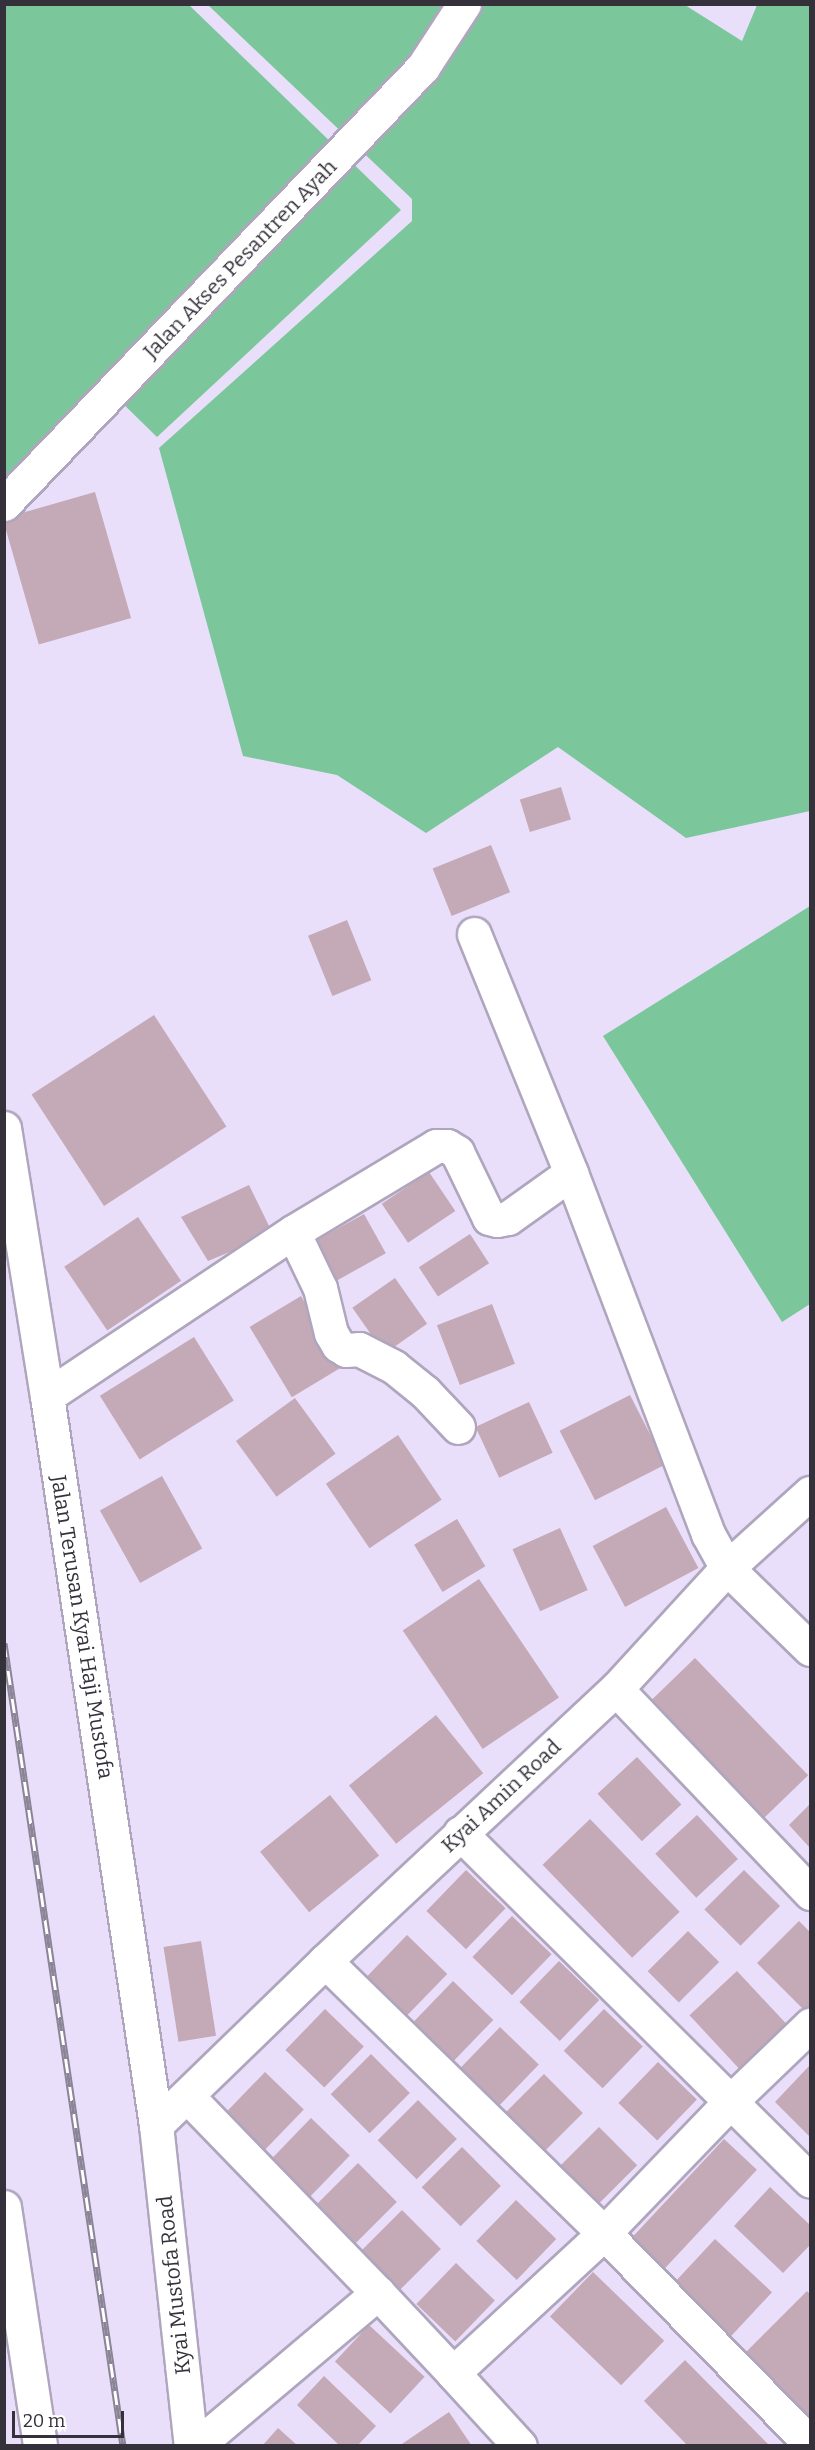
<!DOCTYPE html>
<html>
<head>
<meta charset="utf-8">
<style>
	body { margin:0 }
	#map { position:relative; width:815px; height:2450px; overflow:hidden; background:#eadffa; font-family:Bitter,serif }
	div>[style] { position:absolute }
	.green>* { inset:0; background:#7bc69b }
	.building>* { inset:0; background:#c4a9b7; transform-origin:0 0 }
	.roads { filter:drop-shadow(2px 0 #afa6be) drop-shadow(-2px 0 #afa6be) drop-shadow(0 2px #afa6be) drop-shadow(0 -2px #afa6be) }
	.street>* { height:33px; margin:-16.5px; padding:0 16.5px; transform-origin:16.5px; border-radius:16.5px; background:#fff }
	.rail>* { height:7px; margin-top:-3.5px; transform-origin:0; background:repeating-linear-gradient(90deg,#fff 0 14px,#8b8496 0 28px); box-sizing:border-box; border-block:2px solid #8b8496 }
	span { translate:-50% -50%; white-space:nowrap; text-align:center; line-height:1.15; -webkit-text-stroke:6px #fff; paint-order:stroke }
	.street-label { font-size:21px; color:#35313b }
	.frame { position:absolute; inset:0; border:6px solid #35313b; pointer-events:none }
	.scale { position:absolute; left:12px; top:2411px; width:112px; height:27px; box-sizing:border-box; border:3px solid #35313b; border-top:0; padding-left:8px; font-size:18px; line-height:21px; white-space:nowrap; color:#35313b; -webkit-text-stroke:4px #fff; paint-order:stroke }
</style>
</head>
<body>
<div id="map">
	<div class="green">
		<div style="clip-path:polygon(5px 5px,189px 5px,401px 210px,157px 437px,112px 393px,5px 489px)"></div>
		<div style="clip-path:polygon(208px 5px,685px 5px,742px 41px,757px 5px,810px 5px,810px 811px,686px 838px,558px 747px,426px 833px,337px 775px,243px 756px,159px 448px,412px 221px,412px 199px)"></div>
		<div style="clip-path:polygon(810px 906px,810px 1304px,782px 1322px,603px 1036px)"></div>
	</div>
	<div class="building">
		<div style="left:95px;top:492px;width:131px;height:96px;rotate:74deg"></div>
		<div style="left:561px;top:787px;width:34px;height:43px;rotate:73deg"></div>
		<div style="left:491px;top:845px;width:51px;height:63px;rotate:68deg"></div>
		<div style="left:347px;top:920px;width:65px;height:42px;rotate:68deg"></div>
		<div style="left:154px;top:1015px;width:133px;height:146px;rotate:57deg"></div>
		<div style="left:429px;top:1172px;width:47px;height:57px;rotate:56deg"></div>
		<div style="clip-path:polygon(249px 1185px,273px 1234px,208px 1261px,181px 1217px)"></div>
		<div style="left:364px;top:1214px;width:45px;height:64px;rotate:61deg"></div>
		<div style="left:138px;top:1217px;width:77px;height:89px;rotate:56deg"></div>
		<div style="left:470px;top:1234px;width:35px;height:61px;rotate:57deg"></div>
		<div style="left:395px;top:1278px;width:56px;height:52px;rotate:55deg"></div>
		<div style="left:301px;top:1296px;width:82px;height:60px;rotate:59deg"></div>
		<div style="left:492px;top:1304px;width:64px;height:59px;rotate:69deg"></div>
		<div style="left:194px;top:1337px;width:75px;height:111px;rotate:58deg"></div>
		<div style="left:630px;top:1395px;width:78px;height:79px;rotate:63deg"></div>
		<div style="left:295px;top:1398px;width:69px;height:73px;rotate:54deg"></div>
		<div style="left:529px;top:1402px;width:56px;height:59px;rotate:65deg"></div>
		<div style="left:398px;top:1435px;width:78px;height:87px;rotate:56deg"></div>
		<div style="left:162px;top:1476px;width:83px;height:71px;rotate:61deg"></div>
		<div style="left:666px;top:1507px;width:69px;height:83px;rotate:62deg"></div>
		<div style="left:457px;top:1519px;width:55px;height:50px;rotate:59deg"></div>
		<div style="left:560px;top:1528px;width:68px;height:52px;rotate:66deg"></div>
		<div style="left:479px;top:1579px;width:143px;height:92px;rotate:56deg"></div>
		<div style="left:695px;top:1658px;width:163px;height:64px;rotate:46deg"></div>
		<div style="left:436px;top:1715px;width:75px;height:112px;rotate:51deg"></div>
		<div style="left:637px;top:1757px;width:65px;height:54px;rotate:47deg"></div>
		<div style="left:330px;top:1795px;width:78px;height:90px;rotate:51deg"></div>
		<div style="clip-path:polygon(810px 1804px,810px 1848px,789px 1825px)"></div>
		<div style="left:697px;top:1815px;width:60px;height:57px;rotate:47deg"></div>
		<div style="left:590px;top:1819px;width:129px;height:66px;rotate:46deg"></div>
		<div style="left:466px;top:1870px;width:55px;height:57px;rotate:44deg"></div>
		<div style="left:744px;top:1870px;width:51px;height:56px;rotate:45deg"></div>
		<div style="left:512px;top:1916px;width:55px;height:57px;rotate:44deg"></div>
		<div style="clip-path:polygon(799px 1921px,810px 1932px,810px 2011px,808px 2014px,757px 1963px)"></div>
		<div style="left:688px;top:1931px;width:44px;height:57px;rotate:45deg"></div>
		<div style="left:407px;top:1935px;width:56px;height:58px;rotate:44deg"></div>
		<div style="left:201px;top:1941px;width:96px;height:38px;rotate:81deg"></div>
		<div style="left:559px;top:1961px;width:56px;height:57px;rotate:44deg"></div>
		<div style="left:737px;top:1971px;width:76px;height:65px;rotate:47deg"></div>
		<div style="left:453px;top:1981px;width:56px;height:57px;rotate:44deg"></div>
		<div style="left:325px;top:2009px;width:54px;height:57px;rotate:44deg"></div>
		<div style="left:604px;top:2009px;width:54px;height:58px;rotate:44deg"></div>
		<div style="left:500px;top:2027px;width:54px;height:57px;rotate:44deg"></div>
		<div style="left:371px;top:2054px;width:55px;height:57px;rotate:45deg"></div>
		<div style="left:658px;top:2062px;width:54px;height:57px;rotate:44deg"></div>
		<div style="clip-path:polygon(810px 2065px,810px 2137px,775px 2102px)"></div>
		<div style="left:265px;top:2072px;width:54px;height:57px;rotate:44deg"></div>
		<div style="left:544px;top:2074px;width:55px;height:57px;rotate:45deg"></div>
		<div style="left:418px;top:2100px;width:55px;height:57px;rotate:45deg"></div>
		<div style="left:311px;top:2118px;width:54px;height:57px;rotate:44deg"></div>
		<div style="left:599px;top:2127px;width:54px;height:58px;rotate:45deg"></div>
		<div style="left:724px;top:2139px;width:45px;height:141px;rotate:43deg"></div>
		<div style="left:462px;top:2147px;width:55px;height:57px;rotate:45deg"></div>
		<div style="left:358px;top:2163px;width:55px;height:58px;rotate:45deg"></div>
		<div style="clip-path:polygon(770px 2187px,810px 2225px,810px 2245px,783px 2273px,734px 2226px)"></div>
		<div style="left:516px;top:2200px;width:56px;height:57px;rotate:44deg"></div>
		<div style="left:402px;top:2210px;width:55px;height:59px;rotate:45deg"></div>
		<div style="left:715px;top:2239px;width:78px;height:67px;rotate:43deg"></div>
		<div style="left:456px;top:2263px;width:54px;height:57px;rotate:44deg"></div>
		<div style="left:593px;top:2272px;width:99px;height:62px;rotate:44deg"></div>
		<div style="clip-path:polygon(807px 2291px,810px 2294px,810px 2428px,739px 2359px)"></div>
		<div style="left:369px;top:2325px;width:76px;height:50px;rotate:43deg"></div>
		<div style="clip-path:polygon(685px 2360px,770px 2446px,688px 2446px,644px 2401px)"></div>
		<div style="clip-path:polygon(324px 2376px,376px 2426px,357px 2446px,340px 2446px,297px 2405px)"></div>
		<div style="clip-path:polygon(449px 2412px,472px 2446px,399px 2446px)"></div>
		<div style="clip-path:polygon(278px 2428px,298px 2446px,262px 2446px)"></div>
	</div>
	<div class="roads">
		<div class="street">
			<div style="left:4px;top:504px;width:605px;rotate:-46.2deg"></div>
			<div style="left:423px;top:67px;width:75px;rotate:-56.9deg"></div>
			<div style="left:474px;top:934px;width:258px;rotate:67.9deg"></div>
			<div style="left:571px;top:1173px;width:386px;rotate:69.2deg"></div>
			<div style="left:708px;top:1534px;width:39px;rotate:61deg"></div>
			<div style="left:727px;top:1568px;width:116px;rotate:44.3deg"></div>
			<div style="left:4px;top:1128px;width:271px;rotate:80.9deg"></div>
			<div style="left:47px;top:1396px;width:737px;rotate:81.5deg"></div>
			<div style="left:156px;top:2125px;width:323px;rotate:83.8deg"></div>
			<div style="left:293px;top:1232px;width:62px;rotate:64.3deg"></div>
			<div style="left:320px;top:1288px;width:46px;rotate:76.3deg"></div>
			<div style="left:331px;top:1333px;width:14px;rotate:60deg"></div>
			<div style="left:338px;top:1345px;width:9px;rotate:32deg"></div>
			<div style="left:346px;top:1350px;width:13px;rotate:-4deg"></div>
			<div style="left:359px;top:1349px;width:39px;rotate:27deg"></div>
			<div style="left:394px;top:1367px;width:40px;rotate:39deg"></div>
			<div style="left:425px;top:1392px;width:48px;rotate:46.7deg"></div>
			<div style="left:47px;top:1396px;width:296px;rotate:-33.7deg"></div>
			<div style="left:293px;top:1232px;width:167px;rotate:-31deg"></div>
			<div style="left:436px;top:1146px;width:11px"></div>
			<div style="left:447px;top:1146px;width:12px;rotate:31deg"></div>
			<div style="left:457px;top:1152px;width:73px;rotate:64.1deg"></div>
			<div style="left:489px;top:1218px;width:8px;rotate:14deg"></div>
			<div style="left:497px;top:1220px;width:11px;rotate:-10deg"></div>
			<div style="left:508px;top:1218px;width:77px;rotate:-35.5deg"></div>
			<div style="left:616px;top:1689px;width:282px;rotate:46.4deg"></div>
			<div style="left:460px;top:1833px;width:493px;rotate:44.8deg"></div>
			<div style="left:325px;top:1961px;width:390px;rotate:44.3deg"></div>
			<div style="left:604px;top:2233px;width:294px;rotate:45.6deg"></div>
			<div style="left:187px;top:2096px;width:274px;rotate:45.9deg"></div>
			<div style="left:156px;top:2125px;width:235px;rotate:-44.1deg"></div>
			<div style="left:325px;top:1961px;width:398px;rotate:-43.1deg"></div>
			<div style="left:616px;top:1689px;width:164px;rotate:-47.5deg"></div>
			<div style="left:727px;top:1568px;width:112px;rotate:-42.1deg"></div>
			<div style="left:4px;top:2207px;width:242px;rotate:81.4deg"></div>
			<div style="left:453px;top:2373px;width:99px;rotate:47.5deg"></div>
			<div style="left:196px;top:2446px;width:238px;rotate:-40.1deg"></div>
			<div style="left:378px;top:2293px;width:110px;rotate:46.8deg"></div>
			<div style="left:453px;top:2373px;width:206px;rotate:-42.8deg"></div>
			<div style="left:604px;top:2233px;width:183px;rotate:-46.1deg"></div>
			<div style="left:731px;top:2101px;width:110px;rotate:-43.9deg"></div>
		</div>
	</div>
	<div class="rail">
		<div style="left:4px;top:1643px;width:812px;rotate:81.57deg"></div>
	</div>
	<div class="street-label">
		<span style="left:240px;top:259px;rotate:-46deg">Jalan Akses Pesantren Ayah</span>
		<span style="left:82px;top:1627px;rotate:81deg">Jalan Terusan Kyai Haji Mustofa</span>
		<span style="left:501px;top:1796px;rotate:-43deg">Kyai Amin Road</span>
		<span style="left:174px;top:2285px;rotate:-96deg">Kyai Mustofa Road</span>
	</div>
	<div class="frame"></div>
	<div class="scale">20 m</div>
</div>
</body>
</html>
